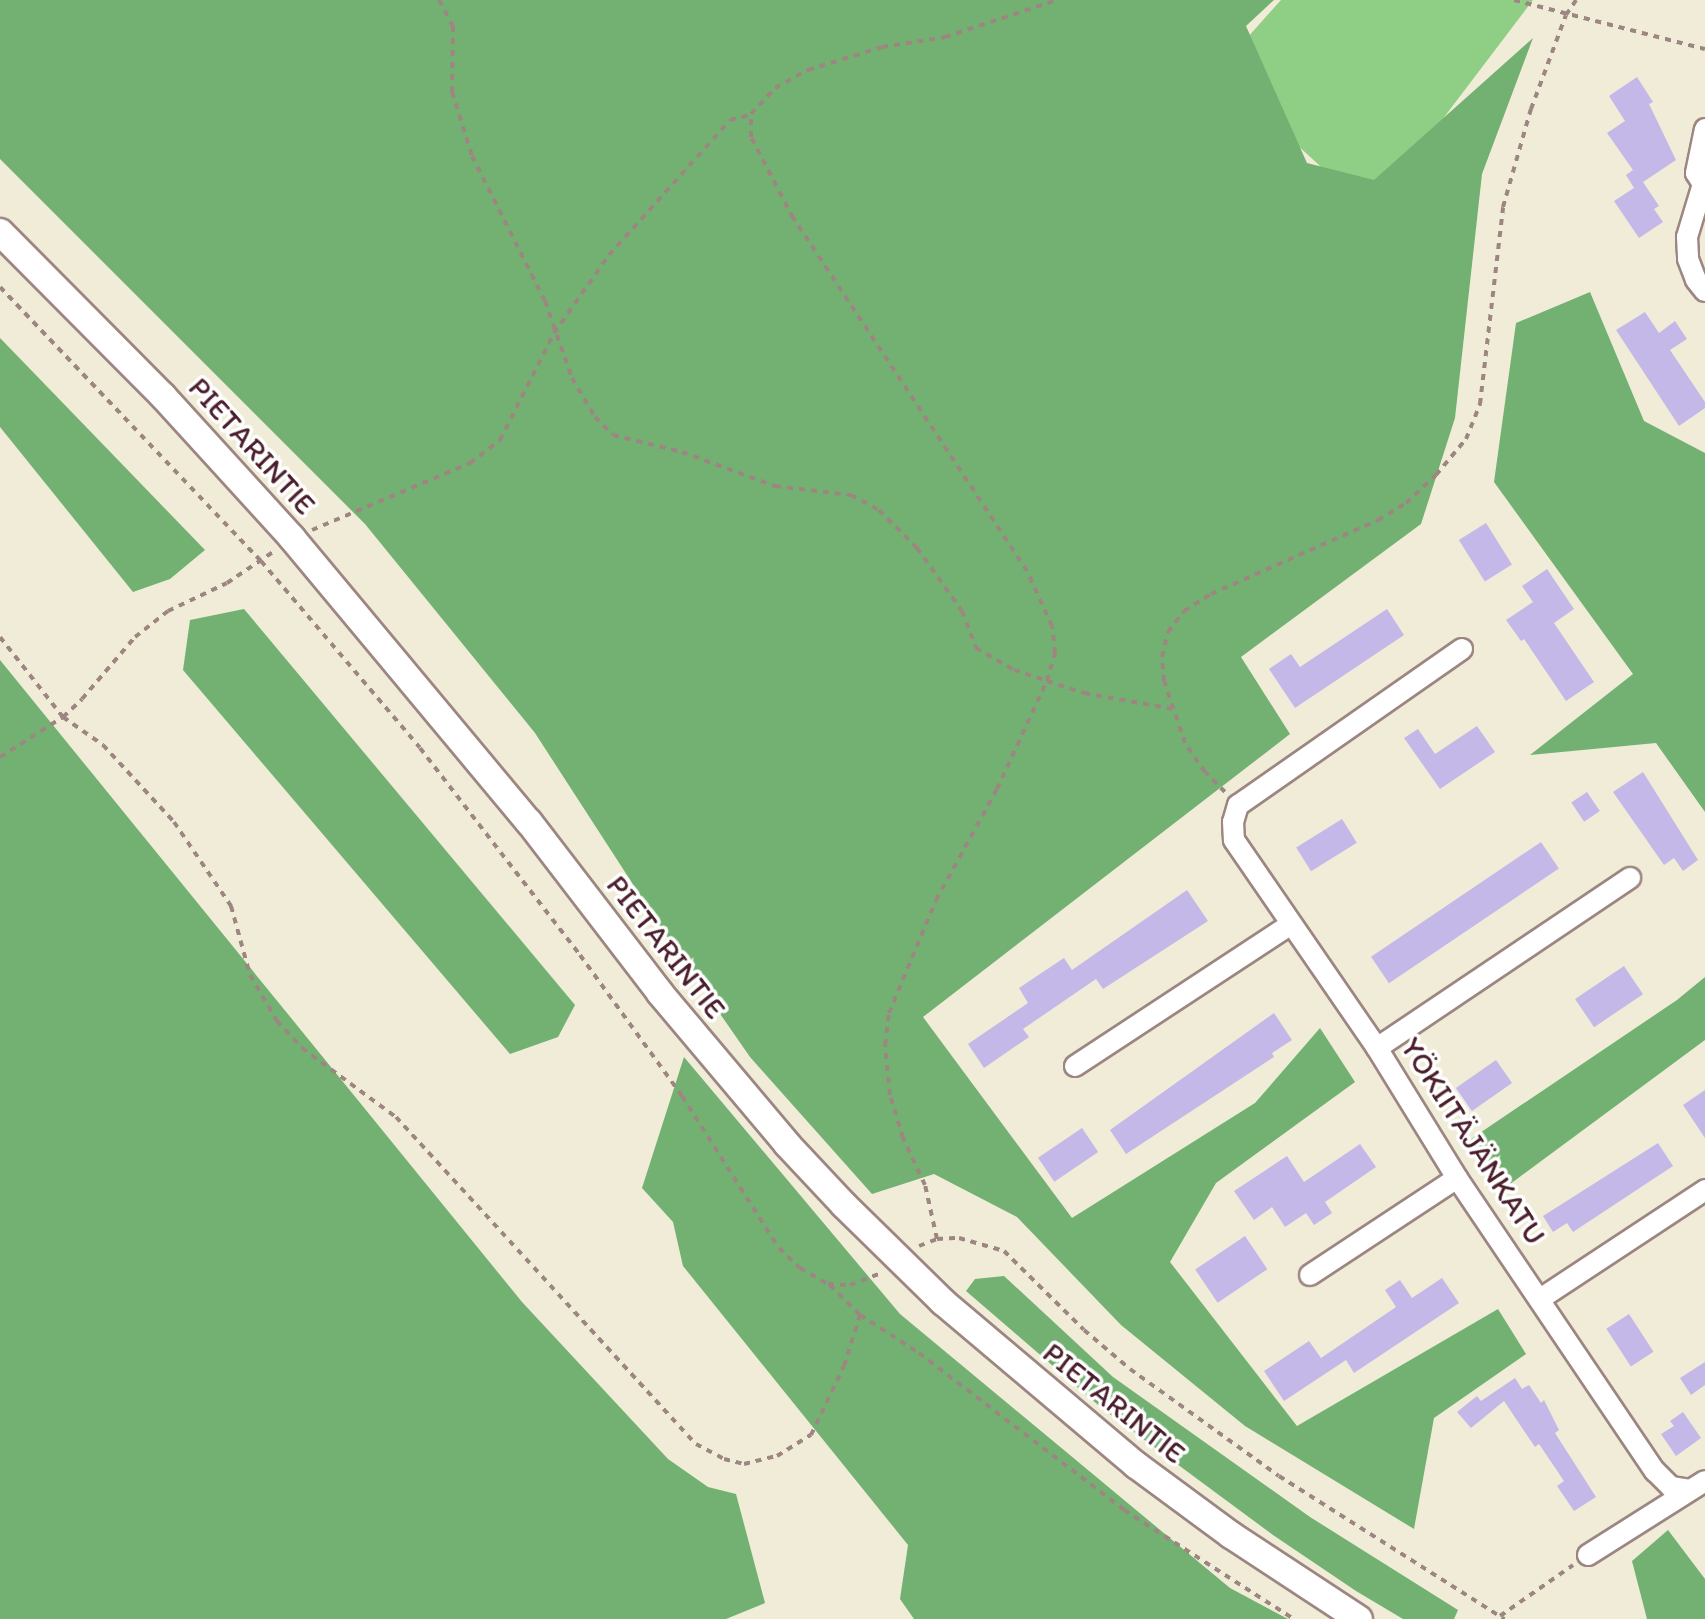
<!DOCTYPE html>
<html>
<head>
<meta charset="utf-8">
<style>
	body { margin:0 }
	#map { position:relative; width:1705px; height:1619px; overflow:hidden; background:#f0ecd7; font-family:Itim,sans-serif }
	div>[style] { position:absolute }
	.green>* { inset:0; background:#8ece85 }
	.forest>* { inset:0; background:#72b172 }
	.building>* { inset:0; background:#c4b8e9; transform-origin:0 0 }
	.path>* { height:4px; margin-top:-2px; transform-origin:0; background:repeating-linear-gradient(90deg,#9d8681 0 6px,transparent 0 12px) }
	.roads { filter:drop-shadow(2px 0 #9d8681) drop-shadow(-2px 0 #9d8681) drop-shadow(0 2px #9d8681) drop-shadow(0 -2px #9d8681) }
	.minor>* { height:20px; margin:-10px; padding:0 10px; transform-origin:10px; border-radius:10px; background:#fff }
	.major>* { height:26px; margin:-13px; padding:0 13px; transform-origin:13px; border-radius:13px; background:#fff }
	span { translate:-50% -50%; white-space:nowrap; text-align:center; line-height:1.15; -webkit-text-stroke:7px #fff; paint-order:stroke }
	.street-label { font-size:30px; color:#4a1f2b }
</style>
</head>
<body>
<div id="map">
	<div class="green">
		<div style="clip-path:polygon(1281px 0,1533px 0,1382px 199px,1356px 199px,1222px 76px,1231px 56px)"></div>
	</div>
	<div class="forest">
		<div style="clip-path:polygon(0 0,1274px 0,1246px 26px,1307px 163px,1374px 180px,1533px 38px,1482px 174px,1455px 418px,1421px 524px,1241px 657px,1290px 734px,923px 1017px,1072px 1218px,1255px 1103px,1320px 1028px,1355px 1082px,1216px 1183px,1170px 1262px,1297px 1426px,1498px 1309px,1526px 1354px,1434px 1418px,1414px 1529px,1245px 1426px,1121px 1325px,1017px 1217px,934px 1174px,872px 1194px,750px 1057px,671px 943px,535px 733px,365px 524px,0 159px)"></div>
		<div style="clip-path:polygon(1590px 292px,1644px 421px,1705px 453px,1705px 812px,1656px 743px,1530px 755px,1633px 674px,1494px 482px,1516px 323px)"></div>
		<div style="clip-path:polygon(0 338px,32px 371px,205px 550px,170px 579px,133px 592px,0 427px)"></div>
		<div style="clip-path:polygon(244px 609px,575px 1005px,558px 1037px,510px 1054px,183px 670px,190px 620px)"></div>
		<div style="clip-path:polygon(0 660px,522px 1302px,668px 1459px,708px 1487px,736px 1494px,765px 1603px,726px 1619px,0 1619px)"></div>
		<div style="clip-path:polygon(1705px 977px,1705px 1040px,1498px 1193px,1465px 1143px,1677px 1000px)"></div>
		<div style="clip-path:polygon(684px 1057px,900px 1314px,1230px 1588px,1288px 1619px,914px 1619px,900px 1599px,908px 1545px,683px 1266px,673px 1222px,642px 1188px)"></div>
		<div style="clip-path:polygon(1004px 1276px,1113px 1377px,1310px 1517px,1458px 1610px,1454px 1619px,1403px 1619px,1356px 1591px,1273px 1535px,1104px 1410px,966px 1291px,975px 1279px)"></div>
		<div style="clip-path:polygon(1668px 1530px,1705px 1579px,1705px 1619px,1647px 1619px,1632px 1561px)"></div>
	</div>
	<div class="building">
		<div style="clip-path:polygon(1637px 77px,1653px 102px,1649px 104px,1676px 160px,1643px 182px,1659px 206px,1654px 209px,1663px 222px,1639px 238px,1614px 201px,1634px 188px,1626px 175px,1633px 170px,1607px 133px,1625px 121px,1609px 96px)"></div>
		<div style="clip-path:polygon(1645px 312px,1659px 333px,1675px 321px,1687px 339px,1670px 350px,1705px 402px,1705px 408px,1679px 426px,1616px 330px)"></div>
		<div style="left:1486px;top:523px;width:49px;height:32px;rotate:58deg"></div>
		<div style="clip-path:polygon(1547px 569px,1574px 609px,1554px 623px,1594px 682px,1566px 701px,1524px 639px,1521px 641px,1506px 620px,1533px 602px,1522px 586px)"></div>
		<div style="clip-path:polygon(1387px 609px,1404px 635px,1295px 708px,1269px 669px,1291px 654px,1300px 667px)"></div>
		<div style="clip-path:polygon(1477px 726px,1495px 752px,1440px 789px,1404px 738px,1418px 729px,1435px 754px)"></div>
		<div style="clip-path:polygon(1643px 772px,1698px 860px,1683px 871px,1674px 858px,1664px 865px,1613px 792px)"></div>
		<div style="left:1587px;top:792px;width:23px;height:19px;rotate:56deg"></div>
		<div style="left:1342px;top:819px;width:28px;height:54px;rotate:58deg"></div>
		<div style="left:1541px;top:842px;width:32px;height:205px;rotate:56deg"></div>
		<div style="clip-path:polygon(1187px 890px,1208px 921px,1103px 989px,1096px 979px,1023px 1029px,1029px 1037px,984px 1068px,968px 1044px,1028px 1003px,1019px 988px,1064px 958px,1072px 970px)"></div>
		<div style="left:1624px;top:966px;width:34px;height:59px;rotate:56deg"></div>
		<div style="clip-path:polygon(1274px 1013px,1292px 1040px,1272px 1053px,1274px 1057px,1126px 1154px,1110px 1130px)"></div>
		<div style="left:1496px;top:1060px;width:28px;height:49px;rotate:55deg"></div>
		<div style="clip-path:polygon(1705px 1090px,1705px 1138px,1683px 1105px)"></div>
		<div style="left:1082px;top:1128px;width:29px;height:53px;rotate:56deg"></div>
		<div style="clip-path:polygon(1658px 1143px,1673px 1166px,1573px 1232px,1567px 1223px,1553px 1232px,1543px 1216px)"></div>
		<div style="clip-path:polygon(1360px 1144px,1376px 1167px,1325px 1202px,1332px 1213px,1314px 1225px,1306px 1213px,1285px 1227px,1272px 1207px,1254px 1220px,1234px 1191px,1287px 1156px,1304px 1182px)"></div>
		<div style="left:1245px;top:1236px;width:40px;height:60px;rotate:56deg"></div>
		<div style="clip-path:polygon(1442px 1278px,1459px 1303px,1354px 1373px,1346px 1360px,1284px 1401px,1264px 1371px,1309px 1341px,1321px 1358px,1396px 1307px,1385px 1290px,1400px 1280px,1412px 1298px)"></div>
		<div style="left:1629px;top:1314px;width:45px;height:27px;rotate:57deg"></div>
		<div style="clip-path:polygon(1705px 1362px,1705px 1385px,1691px 1395px,1680px 1378px)"></div>
		<div style="clip-path:polygon(1515px 1378px,1522px 1389px,1529px 1385px,1541px 1403px,1544px 1400px,1559px 1430px,1555px 1433px,1596px 1497px,1574px 1511px,1557px 1486px,1564px 1481px,1539px 1444px,1535px 1447px,1504px 1401px,1471px 1428px,1457px 1412px,1477px 1396px,1481px 1401px)"></div>
		<div style="clip-path:polygon(1683px 1412px,1701px 1438px,1676px 1456px,1661px 1434px,1674px 1426px,1670px 1421px)"></div>
	</div>
	<div class="path">
		<div style="left:439px;top:0;width:30px;rotate:62deg"></div>
		<div style="left:453px;top:26px;width:66px;rotate:90.9deg"></div>
		<div style="left:452px;top:92px;width:67px;rotate:72.6deg"></div>
		<div style="left:472px;top:156px;width:162px;rotate:63.3deg"></div>
		<div style="left:545px;top:301px;width:82px;rotate:70.7deg"></div>
		<div style="left:572px;top:378px;width:45px;rotate:59.5deg"></div>
		<div style="left:595px;top:417px;width:25px;rotate:45deg"></div>
		<div style="left:613px;top:435px;width:71px;rotate:13.8deg"></div>
		<div style="left:682px;top:452px;width:99px;rotate:20.1deg"></div>
		<div style="left:775px;top:486px;width:77px;rotate:6.8deg"></div>
		<div style="left:851px;top:495px;width:32px;rotate:28deg"></div>
		<div style="left:879px;top:510px;width:54px;rotate:45deg"></div>
		<div style="left:917px;top:548px;width:77px;rotate:54.5deg"></div>
		<div style="left:962px;top:611px;width:40px;rotate:69deg"></div>
		<div style="left:976px;top:648px;width:44px;rotate:30.1deg"></div>
		<div style="left:1014px;top:670px;width:35px;rotate:18deg"></div>
		<div style="left:1047px;top:681px;width:39px;rotate:18deg"></div>
		<div style="left:1084px;top:693px;width:91px;rotate:10.1deg"></div>
		<div style="left:1514px;top:0;width:197px;rotate:14.4deg"></div>
		<div style="left:0;top:287px;width:378px;rotate:46.4deg"></div>
		<div style="left:261px;top:561px;width:245px;rotate:49.6deg"></div>
		<div style="left:420px;top:748px;width:262px;rotate:52.3deg"></div>
		<div style="left:580px;top:955px;width:174px;rotate:54.1deg"></div>
		<div style="left:682px;top:1096px;width:180px;rotate:57.5deg"></div>
		<div style="left:779px;top:1248px;width:29px;rotate:44deg"></div>
		<div style="left:800px;top:1268px;width:32px;rotate:30deg"></div>
		<div style="left:828px;top:1284px;width:22px;rotate:3deg"></div>
		<div style="left:850px;top:1285px;width:31px;rotate:-21deg"></div>
		<div style="left:312px;top:530px;width:172px;rotate:-23deg"></div>
		<div style="left:470px;top:463px;width:38px;rotate:-37deg"></div>
		<div style="left:500px;top:440px;width:120px;rotate:-63.2deg"></div>
		<div style="left:554px;top:333px;width:95px;rotate:-54.8deg"></div>
		<div style="left:609px;top:255px;width:181px;rotate:-48.1deg"></div>
		<div style="left:730px;top:120px;width:21px;rotate:-14deg"></div>
		<div style="left:0;top:637px;width:102px;rotate:51.8deg"></div>
		<div style="left:63px;top:717px;width:49px;rotate:35deg"></div>
		<div style="left:103px;top:745px;width:105px;rotate:47.3deg"></div>
		<div style="left:174px;top:822px;width:102px;rotate:55.8deg"></div>
		<div style="left:231px;top:906px;width:72px;rotate:74.6deg"></div>
		<div style="left:250px;top:975px;width:53px;rotate:59.6deg"></div>
		<div style="left:277px;top:1021px;width:37px;rotate:47deg"></div>
		<div style="left:302px;top:1048px;width:117px;rotate:36.3deg"></div>
		<div style="left:396px;top:1117px;width:444px;rotate:47.5deg"></div>
		<div style="left:696px;top:1444px;width:32px;rotate:28deg"></div>
		<div style="left:724px;top:1459px;width:21px;rotate:14deg"></div>
		<div style="left:744px;top:1464px;width:34px;rotate:-14deg"></div>
		<div style="left:777px;top:1456px;width:40px;rotate:-32deg"></div>
		<div style="left:811px;top:1435px;width:76px;rotate:-64.4deg"></div>
		<div style="left:844px;top:1366px;width:53px;rotate:-72.6deg"></div>
		<div style="left:0;top:757px;width:75px;rotate:-32.4deg"></div>
		<div style="left:63px;top:717px;width:26px;rotate:-43deg"></div>
		<div style="left:82px;top:699px;width:82px;rotate:-49.5deg"></div>
		<div style="left:135px;top:637px;width:42px;rotate:-38.2deg"></div>
		<div style="left:168px;top:611px;width:65px;rotate:-25.4deg"></div>
		<div style="left:227px;top:583px;width:55px;rotate:-34deg"></div>
		<div style="left:1225px;top:792px;width:28px;rotate:-135deg"></div>
		<div style="left:1205px;top:772px;width:35px;rotate:-125deg"></div>
		<div style="left:1185px;top:743px;width:65px;rotate:-108.7deg"></div>
		<div style="left:1164px;top:681px;width:24px;rotate:-95deg"></div>
		<div style="left:1162px;top:657px;width:26px;rotate:-77deg"></div>
		<div style="left:1168px;top:632px;width:26px;rotate:-53deg"></div>
		<div style="left:1184px;top:611px;width:32px;rotate:-32deg"></div>
		<div style="left:1211px;top:594px;width:183px;rotate:-23.9deg"></div>
		<div style="left:1378px;top:520px;width:33px;rotate:-31deg"></div>
		<div style="left:1406px;top:503px;width:41px;rotate:-43deg"></div>
		<div style="left:1436px;top:475px;width:47px;rotate:-50.2deg"></div>
		<div style="left:1466px;top:439px;width:38px;rotate:-68deg"></div>
		<div style="left:1480px;top:404px;width:198px;rotate:-83.3deg"></div>
		<div style="left:1503px;top:207px;width:102px;rotate:-74.1deg"></div>
		<div style="left:1531px;top:109px;width:100px;rotate:-69.6deg"></div>
		<div style="left:1566px;top:15px;width:18px;rotate:-56deg"></div>
		<div style="left:937px;top:1239px;width:55px;rotate:-102.5deg"></div>
		<div style="left:925px;top:1185px;width:52px;rotate:-115.1deg"></div>
		<div style="left:903px;top:1138px;width:45px;rotate:-106.8deg"></div>
		<div style="left:890px;top:1095px;width:50px;rotate:-95.7deg"></div>
		<div style="left:885px;top:1045px;width:32px;rotate:-83deg"></div>
		<div style="left:889px;top:1013px;width:122px;rotate:-67.4deg"></div>
		<div style="left:936px;top:900px;width:127px;rotate:-61.2deg"></div>
		<div style="left:997px;top:789px;width:119px;rotate:-65.2deg"></div>
		<div style="left:1047px;top:681px;width:29px;rotate:-74deg"></div>
		<div style="left:1055px;top:653px;width:27px;rotate:-96deg"></div>
		<div style="left:1052px;top:626px;width:60px;rotate:-114.4deg"></div>
		<div style="left:1027px;top:571px;width:424px;rotate:-123.5deg"></div>
		<div style="left:793px;top:218px;width:91px;rotate:-117.4deg"></div>
		<div style="left:751px;top:137px;width:23px;rotate:-90deg"></div>
		<div style="left:751px;top:114px;width:35px;rotate:-47deg"></div>
		<div style="left:775px;top:88px;width:38px;rotate:-29deg"></div>
		<div style="left:808px;top:70px;width:77px;rotate:-17.3deg"></div>
		<div style="left:882px;top:47px;width:64px;rotate:-9deg"></div>
		<div style="left:945px;top:37px;width:118px;rotate:-18.3deg"></div>
		<div style="left:919px;top:1246px;width:19px;rotate:-21deg"></div>
		<div style="left:937px;top:1239px;width:22px;rotate:-3deg"></div>
		<div style="left:959px;top:1238px;width:47px;rotate:16.1deg"></div>
		<div style="left:1004px;top:1251px;width:112px;rotate:44.6deg"></div>
		<div style="left:1084px;top:1330px;width:60px;rotate:40.3deg"></div>
		<div style="left:1130px;top:1369px;width:183px;rotate:35.7deg"></div>
		<div style="left:1279px;top:1476px;width:267px;rotate:32.4deg"></div>
		<div style="left:830px;top:1285px;width:42px;rotate:45deg"></div>
		<div style="left:860px;top:1315px;width:70px;rotate:32.8deg"></div>
		<div style="left:919px;top:1353px;width:258px;rotate:37.4deg"></div>
		<div style="left:1124px;top:1510px;width:202px;rotate:32.7deg"></div>
		<div style="left:1500px;top:1616px;width:89px;rotate:-34.9deg"></div>
	</div>
	<div class="roads">
		<div class="minor">
			<div style="left:1705px;top:129px;width:45px;rotate:101.6deg"></div>
			<div style="left:1696px;top:173px;width:13px;rotate:58deg"></div>
			<div style="left:1703px;top:184px;width:55px;rotate:106.8deg"></div>
			<div style="left:1687px;top:237px;width:22px;rotate:87deg"></div>
			<div style="left:1688px;top:259px;width:22px;rotate:69deg"></div>
			<div style="left:1696px;top:280px;width:14px;rotate:51deg"></div>
			<div style="left:1462px;top:649px;width:273px;rotate:145.1deg"></div>
			<div style="left:1238px;top:805px;width:18px;rotate:106deg"></div>
			<div style="left:1233px;top:822px;width:18px;rotate:87deg"></div>
			<div style="left:1234px;top:840px;width:252px;rotate:55.5deg"></div>
			<div style="left:1377px;top:1048px;width:153px;rotate:58.4deg"></div>
			<div style="left:1457px;top:1178px;width:354px;rotate:56deg"></div>
			<div style="left:1655px;top:1471px;width:23px;rotate:45deg"></div>
			<div style="left:1671px;top:1487px;width:19px;rotate:9deg"></div>
			<div style="left:1377px;top:1048px;width:305px;rotate:-33.9deg"></div>
			<div style="left:1075px;top:1066px;width:258px;rotate:-33.3deg"></div>
			<div style="left:1310px;top:1275px;width:176px;rotate:-33.4deg"></div>
			<div style="left:1540px;top:1299px;width:198px;rotate:-33.4deg"></div>
			<div style="left:1588px;top:1555px;width:138px;rotate:-32.3deg"></div>
		</div>
		<div class="major">
			<div style="left:0;top:232px;width:231px;rotate:45.2deg"></div>
			<div style="left:163px;top:396px;width:192px;rotate:47.7deg"></div>
			<div style="left:292px;top:538px;width:370px;rotate:50.2deg"></div>
			<div style="left:529px;top:822px;width:215px;rotate:52.5deg"></div>
			<div style="left:660px;top:993px;width:197px;rotate:49.9deg"></div>
			<div style="left:787px;top:1144px;width:83px;rotate:46.9deg"></div>
			<div style="left:844px;top:1205px;width:139px;rotate:44.4deg"></div>
			<div style="left:943px;top:1302px;width:253px;rotate:40.2deg"></div>
			<div style="left:1136px;top:1465px;width:118px;rotate:36.4deg"></div>
			<div style="left:1231px;top:1535px;width:153px;rotate:33.3deg"></div>
		</div>
	</div>
	<div class="street-label">
		<span style="left:252px;top:446px;rotate:48deg">PIETARINTIE</span>
		<span style="left:666px;top:947px;rotate:52deg">PIETARINTIE</span>
		<span style="left:1473px;top:1141px;rotate:57deg">YÖKIITÄJÄNKATU</span>
		<span style="left:1114px;top:1403px;rotate:39deg">PIETARINTIE</span>
	</div>
</div>
</body>
</html>
